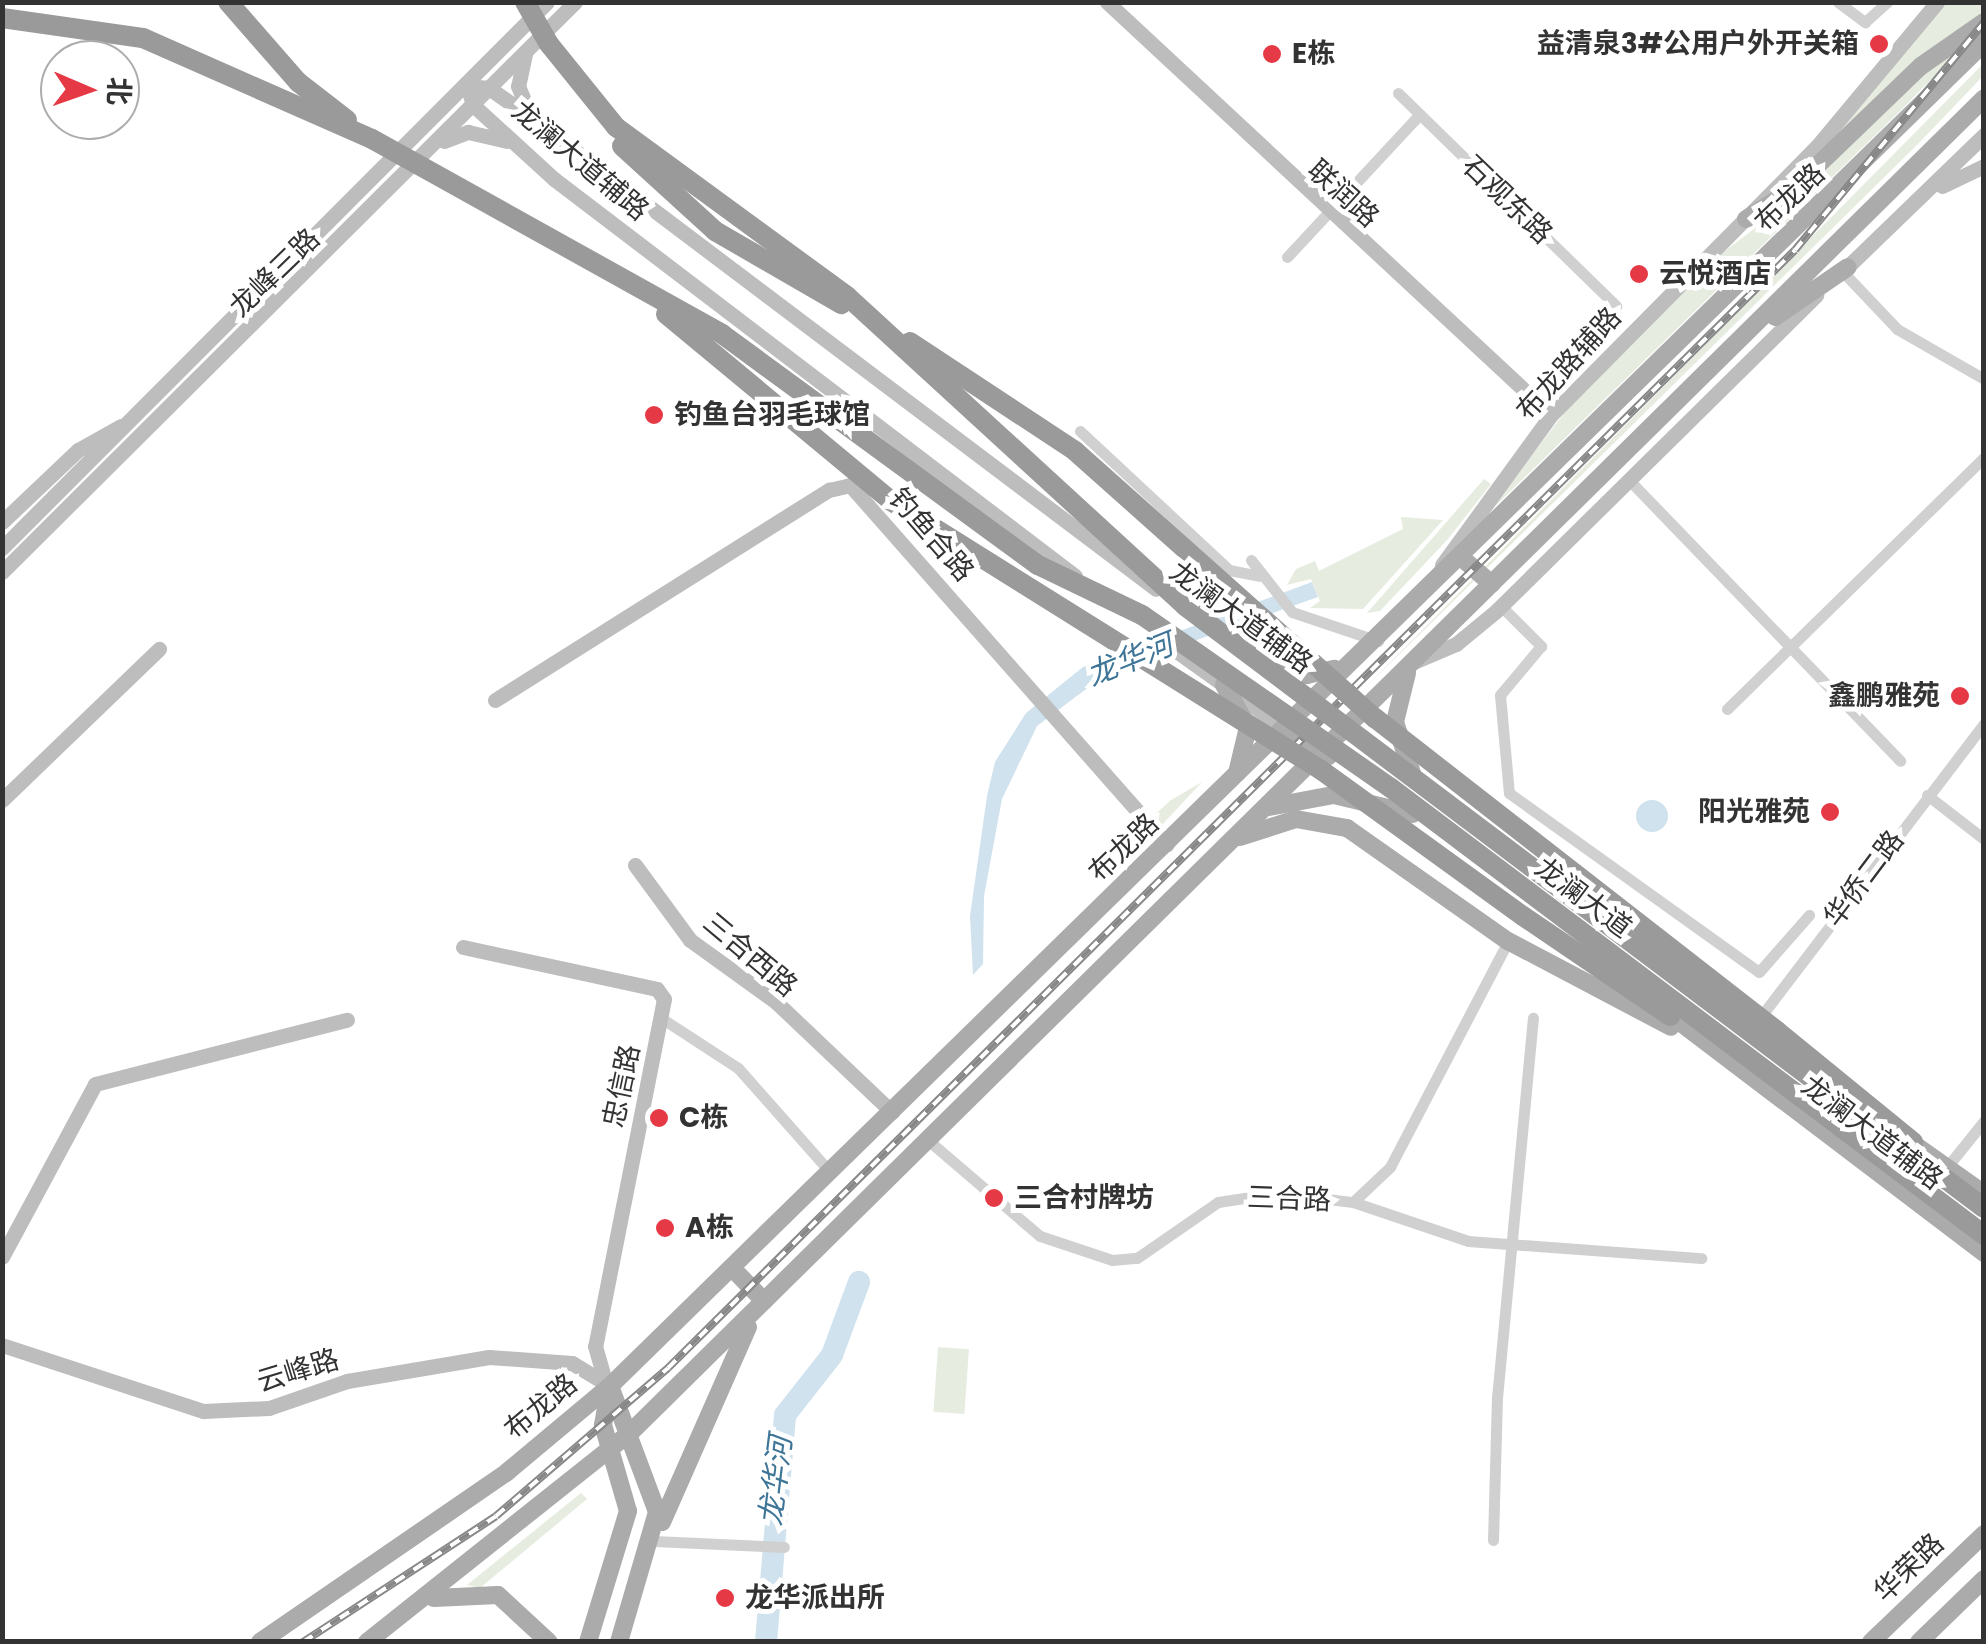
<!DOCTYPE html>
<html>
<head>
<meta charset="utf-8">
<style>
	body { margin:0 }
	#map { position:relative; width:1986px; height:1644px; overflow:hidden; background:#fff; font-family:Poppins,"Noto Sans SC",sans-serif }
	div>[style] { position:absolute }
	.green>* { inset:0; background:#e6ecdf; transform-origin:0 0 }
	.water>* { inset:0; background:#cfe2ee }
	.round { border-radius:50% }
	.river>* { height:22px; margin:-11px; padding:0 11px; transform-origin:11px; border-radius:11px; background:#cfe2ee }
	.street>* { height:11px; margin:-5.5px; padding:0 5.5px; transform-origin:5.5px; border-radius:5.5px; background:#d0d0d0 }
	.secondary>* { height:15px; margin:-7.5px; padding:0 7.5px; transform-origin:7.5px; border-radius:7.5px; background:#bdbdbd }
	.primary>* { height:18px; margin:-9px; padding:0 9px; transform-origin:9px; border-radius:9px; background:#ababab }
	.highway>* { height:20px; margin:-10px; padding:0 10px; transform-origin:10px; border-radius:10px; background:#9a9a9a }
	.rail>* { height:8px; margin-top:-4px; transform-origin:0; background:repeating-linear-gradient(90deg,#fff 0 11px,#888 0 22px); box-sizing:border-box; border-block:2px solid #888 }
	.highway-bridge>* { height:20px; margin:-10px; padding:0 10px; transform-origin:10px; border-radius:10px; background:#9a9a9a }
	.dots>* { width:28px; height:28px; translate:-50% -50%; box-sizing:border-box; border:5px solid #fff; border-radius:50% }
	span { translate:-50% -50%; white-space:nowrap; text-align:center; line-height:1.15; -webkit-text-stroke:10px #fff; paint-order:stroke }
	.poi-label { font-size:28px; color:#333; font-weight:700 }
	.right { translate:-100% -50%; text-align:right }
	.left { translate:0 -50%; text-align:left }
	.street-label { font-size:28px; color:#333 }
	.water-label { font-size:30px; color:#3f7597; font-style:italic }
	.frame { position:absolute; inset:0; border:5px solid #333; pointer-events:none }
	.north { position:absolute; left:40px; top:40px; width:100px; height:100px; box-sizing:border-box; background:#fff; border:2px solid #adadad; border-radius:50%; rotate:92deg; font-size:28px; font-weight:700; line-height:40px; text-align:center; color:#333 }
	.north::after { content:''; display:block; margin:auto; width:35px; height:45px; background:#e63946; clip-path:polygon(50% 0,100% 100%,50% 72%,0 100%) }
</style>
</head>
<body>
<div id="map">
	<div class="green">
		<div style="clip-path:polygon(1944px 3px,1983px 3px,1983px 15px,1810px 163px)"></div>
		<div style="clip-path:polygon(1980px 30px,1903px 108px,1482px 519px,1577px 397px,1717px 257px,1812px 185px,1900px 92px)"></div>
		<div style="clip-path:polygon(1983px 64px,1983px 76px,1918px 144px,1356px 697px)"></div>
		<div style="clip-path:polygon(1484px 479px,1491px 484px,1448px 539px,1380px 611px,1367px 613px)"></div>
		<div style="clip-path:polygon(1401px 517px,1443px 520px,1363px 609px,1310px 608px,1320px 601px,1311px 579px,1287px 585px,1296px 569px,1315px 561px,1319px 571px,1403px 529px)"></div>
		<div style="clip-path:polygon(1202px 782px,1161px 826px,1152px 817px,1171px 800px)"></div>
		<div style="left:938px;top:1347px;width:31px;height:65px;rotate:4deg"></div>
		<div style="clip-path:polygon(581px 1493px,587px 1499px,480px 1588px,467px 1585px)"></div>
	</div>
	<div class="water">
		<div style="clip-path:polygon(1312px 582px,1318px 597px,1110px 671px,1037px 726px,1002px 799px,984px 896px,983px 964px,973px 975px,970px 916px,987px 796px,995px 762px,1026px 713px,1083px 667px)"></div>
		<div class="round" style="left:1636px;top:800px;width:32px;height:32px"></div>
	</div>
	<div class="river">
		<div style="left:766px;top:1642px;width:228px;rotate:-85.2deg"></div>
		<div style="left:785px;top:1415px;width:76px;rotate:-51.9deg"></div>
		<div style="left:832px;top:1355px;width:78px;rotate:-69.7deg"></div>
	</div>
	<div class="street">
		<div style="left:1838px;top:2px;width:34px;rotate:37deg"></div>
		<div style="left:1865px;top:22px;width:30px;rotate:-42deg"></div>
		<div style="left:1398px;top:93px;width:305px;rotate:44.3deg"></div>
		<div style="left:1287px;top:257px;width:195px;rotate:-47.1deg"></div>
		<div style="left:1843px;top:272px;width:79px;rotate:46.5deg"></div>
		<div style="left:1897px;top:329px;width:100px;rotate:29.9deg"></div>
		<div style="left:1080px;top:431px;width:204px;rotate:43deg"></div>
		<div style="left:1229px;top:570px;width:31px;rotate:11deg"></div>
		<div style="left:1630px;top:481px;width:389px;rotate:46deg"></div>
		<div style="left:1251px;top:560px;width:66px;rotate:51.7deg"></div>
		<div style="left:1292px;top:612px;width:91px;rotate:18.6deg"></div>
		<div style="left:1501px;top:606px;width:57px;rotate:45deg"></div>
		<div style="left:1541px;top:646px;width:64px;rotate:129.9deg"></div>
		<div style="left:1500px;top:695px;width:98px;rotate:84.8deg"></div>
		<div style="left:1509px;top:793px;width:307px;rotate:35.6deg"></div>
		<div style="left:1759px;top:972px;width:76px;rotate:-48.7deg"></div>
		<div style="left:1727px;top:709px;width:360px;rotate:-44.4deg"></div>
		<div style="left:1927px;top:795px;width:72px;rotate:37.7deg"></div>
		<div style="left:661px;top:1018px;width:92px;rotate:33deg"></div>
		<div style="left:738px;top:1068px;width:139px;rotate:48.5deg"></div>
		<div style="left:1759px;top:1019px;width:371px;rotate:-52.7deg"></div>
		<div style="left:929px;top:1141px;width:146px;rotate:40.6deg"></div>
		<div style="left:1040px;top:1236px;width:76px;rotate:18.4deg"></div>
		<div style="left:1112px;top:1260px;width:25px;rotate:-5deg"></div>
		<div style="left:1137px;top:1258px;width:98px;rotate:-34.7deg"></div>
		<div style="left:1218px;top:1202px;width:60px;rotate:-8.7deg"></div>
		<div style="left:1277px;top:1193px;width:77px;rotate:6.8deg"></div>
		<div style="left:1353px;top:1202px;width:121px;rotate:18.7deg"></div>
		<div style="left:1468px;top:1241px;width:234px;rotate:4.2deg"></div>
		<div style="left:1947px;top:1167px;width:59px;rotate:-51.2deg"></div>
		<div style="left:1353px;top:1202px;width:51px;rotate:-43.4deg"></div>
		<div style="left:1390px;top:1167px;width:255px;rotate:-62.4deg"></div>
		<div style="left:1493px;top:1540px;width:142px;rotate:-88.4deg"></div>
		<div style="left:1497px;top:1398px;width:382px;rotate:-84.6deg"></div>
		<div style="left:654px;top:1541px;width:130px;rotate:2.6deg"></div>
	</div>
	<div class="secondary">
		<div style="left:1107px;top:2px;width:606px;rotate:42.93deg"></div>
		<div style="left:525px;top:54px;width:33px;rotate:102deg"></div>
		<div style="left:518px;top:86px;width:33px;rotate:67deg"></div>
		<div style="left:467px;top:86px;width:22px;rotate:5deg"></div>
		<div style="left:489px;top:88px;width:54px;rotate:35.2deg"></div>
		<div style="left:533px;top:119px;width:780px;rotate:37.03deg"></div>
		<div style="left:467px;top:86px;width:20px;rotate:72deg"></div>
		<div style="left:473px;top:105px;width:110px;rotate:42.4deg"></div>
		<div style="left:554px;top:179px;width:655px;rotate:37.31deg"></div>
		<div style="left:444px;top:141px;width:26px;rotate:-21deg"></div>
		<div style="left:468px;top:132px;width:40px;rotate:13deg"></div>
		<div style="left:1942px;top:186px;width:47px;rotate:-25.5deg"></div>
		<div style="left:1841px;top:273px;width:199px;rotate:-44deg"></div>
		<div style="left:2px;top:522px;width:105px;rotate:-43.5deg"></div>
		<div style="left:78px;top:450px;width:49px;rotate:-29.2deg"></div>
		<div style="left:2px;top:548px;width:771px;rotate:-45.05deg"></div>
		<div style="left:1442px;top:565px;width:185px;rotate:-54deg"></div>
		<div style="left:1551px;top:415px;width:380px;rotate:-45.3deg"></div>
		<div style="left:1818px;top:145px;width:186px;rotate:-50.2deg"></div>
		<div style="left:2px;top:572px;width:808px;rotate:-44.85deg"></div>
		<div style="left:1158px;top:638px;width:158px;rotate:35.5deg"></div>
		<div style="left:1411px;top:663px;width:49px;rotate:-22.9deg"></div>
		<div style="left:1456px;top:644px;width:52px;rotate:-39.5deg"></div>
		<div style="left:1496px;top:611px;width:450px;rotate:-44.6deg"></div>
		<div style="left:495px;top:700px;width:395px;rotate:-32.2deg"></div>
		<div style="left:829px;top:490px;width:22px;rotate:-13deg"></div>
		<div style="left:850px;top:485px;width:479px;rotate:48.6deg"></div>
		<div style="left:2px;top:800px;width:218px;rotate:-43.9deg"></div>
		<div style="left:635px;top:865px;width:93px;rotate:53.7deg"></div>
		<div style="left:690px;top:940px;width:106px;rotate:35.8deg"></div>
		<div style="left:776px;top:1002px;width:160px;rotate:43.5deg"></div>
		<div style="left:463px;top:947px;width:198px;rotate:12.2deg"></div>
		<div style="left:657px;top:989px;width:12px;rotate:55deg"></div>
		<div style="left:664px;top:999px;width:354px;rotate:101.2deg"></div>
		<div style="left:595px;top:1346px;width:29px;rotate:74deg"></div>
		<div style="left:2px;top:1257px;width:196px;rotate:-61.7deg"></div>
		<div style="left:95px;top:1084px;width:260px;rotate:-14.3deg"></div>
		<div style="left:2px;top:1345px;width:212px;rotate:18.2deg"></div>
		<div style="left:203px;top:1411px;width:66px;rotate:-2.6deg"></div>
		<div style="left:269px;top:1408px;width:83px;rotate:-19.1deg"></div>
		<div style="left:347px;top:1381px;width:144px;rotate:-9.6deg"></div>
		<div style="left:489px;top:1357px;width:83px;rotate:4.1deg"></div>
		<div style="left:572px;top:1363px;width:44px;rotate:31.2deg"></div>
	</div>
	<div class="primary">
		<div style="left:1746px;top:219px;width:54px;rotate:-32.2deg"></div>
		<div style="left:1792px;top:190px;width:179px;rotate:-43.9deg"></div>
		<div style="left:1921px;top:66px;width:77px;rotate:-34.9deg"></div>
		<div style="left:1775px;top:317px;width:88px;rotate:-34.4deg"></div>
		<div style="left:1463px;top:559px;width:38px;rotate:41deg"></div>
		<div style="left:1267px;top:665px;width:41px;rotate:14deg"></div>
		<div style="left:1307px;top:675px;width:28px;rotate:-13deg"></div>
		<div style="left:1407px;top:673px;width:50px;rotate:103.8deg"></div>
		<div style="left:1395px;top:722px;width:57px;rotate:71.6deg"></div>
		<div style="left:1224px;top:685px;width:48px;rotate:60.3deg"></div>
		<div style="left:1248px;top:727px;width:47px;rotate:103.4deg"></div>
		<div style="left:1287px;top:730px;width:49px;rotate:32.4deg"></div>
		<div style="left:1269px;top:807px;width:66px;rotate:-10.5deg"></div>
		<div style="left:1334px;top:795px;width:81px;rotate:13.5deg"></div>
		<div style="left:1240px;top:837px;width:59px;rotate:-17.8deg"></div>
		<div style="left:1296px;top:819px;width:52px;rotate:10deg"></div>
		<div style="left:1347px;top:828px;width:197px;rotate:35.1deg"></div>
		<div style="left:1508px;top:941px;width:184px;rotate:27.8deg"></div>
		<div style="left:1660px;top:1007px;width:407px;rotate:37.2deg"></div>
		<div style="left:1901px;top:1135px;width:102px;rotate:35.4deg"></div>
		<div style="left:732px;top:1268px;width:46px;rotate:45.9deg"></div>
		<div style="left:610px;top:1386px;width:134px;rotate:69.5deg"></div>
		<div style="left:657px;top:1512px;width:135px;rotate:106.3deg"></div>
		<div style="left:662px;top:1522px;width:213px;rotate:-66.2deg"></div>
		<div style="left:434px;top:1598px;width:64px;rotate:-2.7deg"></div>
		<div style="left:498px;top:1595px;width:69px;rotate:42.7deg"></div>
		<div style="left:260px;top:1642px;width:300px;rotate:-34.5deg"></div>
		<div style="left:507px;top:1472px;width:134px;rotate:-39.9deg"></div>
		<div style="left:610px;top:1386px;width:1921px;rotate:-44.35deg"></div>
		<div style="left:367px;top:1642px;width:337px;rotate:-38.5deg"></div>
		<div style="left:631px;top:1432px;width:1900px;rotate:-44.59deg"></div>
		<div style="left:588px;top:1642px;width:137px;rotate:-73deg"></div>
		<div style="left:628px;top:1511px;width:90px;rotate:-106.2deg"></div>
		<div style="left:603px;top:1425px;width:39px;rotate:-80deg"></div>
		<div style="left:1871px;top:1642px;width:156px;rotate:-43.7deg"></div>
		<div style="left:1919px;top:1642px;width:91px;rotate:-44.1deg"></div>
	</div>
	<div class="highway">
		<div style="left:228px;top:2px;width:106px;rotate:48.8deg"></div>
		<div style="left:298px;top:82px;width:62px;rotate:37.8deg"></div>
		<div style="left:2px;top:18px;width:142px;rotate:8.1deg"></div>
		<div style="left:143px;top:38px;width:250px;rotate:23.8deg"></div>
		<div style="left:549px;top:44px;width:107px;rotate:51.1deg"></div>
		<div style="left:616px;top:127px;width:286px;rotate:36.2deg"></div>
		<div style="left:847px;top:296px;width:459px;rotate:42.5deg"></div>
		<div style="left:622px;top:146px;width:126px;rotate:42.4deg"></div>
		<div style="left:715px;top:231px;width:146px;rotate:30.1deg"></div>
		<div style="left:910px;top:342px;width:198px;rotate:33.4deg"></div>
		<div style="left:1523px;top:916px;width:178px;rotate:34.2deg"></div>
		<div style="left:1777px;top:1031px;width:176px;rotate:39.2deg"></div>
	</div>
	<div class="rail">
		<div style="left:303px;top:1642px;width:230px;rotate:-33.1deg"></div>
		<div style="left:496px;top:1516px;width:227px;rotate:-40.7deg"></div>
		<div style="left:668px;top:1368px;width:1587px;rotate:-44.77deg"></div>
		<div style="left:1795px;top:250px;width:296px;rotate:-50.3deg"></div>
	</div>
	<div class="highway-bridge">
		<div style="left:525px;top:2px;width:48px;rotate:60.3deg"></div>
		<div style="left:372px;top:139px;width:401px;rotate:29.1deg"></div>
		<div style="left:722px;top:334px;width:391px;rotate:36.2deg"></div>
		<div style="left:1038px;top:565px;width:115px;rotate:25.7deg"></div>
		<div style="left:1142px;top:615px;width:303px;rotate:34.8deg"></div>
		<div style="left:1391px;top:788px;width:743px;rotate:37.01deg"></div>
		<div style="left:666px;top:314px;width:293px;rotate:39.7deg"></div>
		<div style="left:891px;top:501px;width:507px;rotate:32.03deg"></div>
		<div style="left:1321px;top:770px;width:249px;rotate:35.9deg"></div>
		<div style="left:1075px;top:451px;width:402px;rotate:41.7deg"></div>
		<div style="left:1375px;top:718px;width:509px;rotate:37.9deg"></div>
		<div style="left:1185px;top:606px;width:1000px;rotate:37deg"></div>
	</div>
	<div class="dots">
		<div style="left:1879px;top:44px;background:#e63946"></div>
		<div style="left:1272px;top:54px;background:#e63946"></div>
		<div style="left:1639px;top:274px;background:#e63946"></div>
		<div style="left:654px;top:415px;background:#e63946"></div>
		<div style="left:1960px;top:696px;background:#e63946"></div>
		<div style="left:1830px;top:812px;background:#e63946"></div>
		<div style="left:659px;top:1118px;background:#e63946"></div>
		<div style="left:994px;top:1198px;background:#e63946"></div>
		<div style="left:665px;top:1228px;background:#e63946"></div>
		<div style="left:725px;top:1598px;background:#e63946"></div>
	</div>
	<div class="poi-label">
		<span class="right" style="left:1859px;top:44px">益清泉3#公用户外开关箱</span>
		<span class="left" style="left:1292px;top:54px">E栋</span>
		<span class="left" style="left:1659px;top:274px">云悦酒店</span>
		<span class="left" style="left:674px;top:415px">钓鱼台羽毛球馆</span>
		<span class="right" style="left:1940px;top:696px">鑫鹏雅苑</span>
		<span class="right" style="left:1810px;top:812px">阳光雅苑</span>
		<span class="left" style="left:679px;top:1118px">C栋</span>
		<span class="left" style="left:1014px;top:1198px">三合村牌坊</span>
		<span class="left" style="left:685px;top:1228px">A栋</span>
		<span class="left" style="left:745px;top:1598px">龙华派出所</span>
	</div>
	<div class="street-label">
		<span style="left:580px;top:161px;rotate:40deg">龙澜大道辅路</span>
		<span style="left:1343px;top:194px;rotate:42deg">联润路</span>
		<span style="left:1790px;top:198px;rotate:-44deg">布龙路</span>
		<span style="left:1507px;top:200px;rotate:44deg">石观东路</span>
		<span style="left:275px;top:273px;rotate:-44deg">龙峰三路</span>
		<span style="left:1569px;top:364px;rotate:-48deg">布龙路辅路</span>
		<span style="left:931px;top:535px;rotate:49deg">钓鱼合路</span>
		<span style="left:1241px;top:618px;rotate:36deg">龙澜大道辅路</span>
		<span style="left:1124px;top:848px;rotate:-44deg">布龙路</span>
		<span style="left:1864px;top:879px;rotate:-53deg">华侨二路</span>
		<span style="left:1583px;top:898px;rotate:37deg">龙澜大道</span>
		<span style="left:750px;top:955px;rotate:40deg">三合西路</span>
		<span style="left:622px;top:1086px;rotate:-78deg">忠信路</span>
		<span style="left:1872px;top:1133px;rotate:37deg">龙澜大道辅路</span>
		<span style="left:1289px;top:1199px;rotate:2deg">三合路</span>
		<span style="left:298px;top:1371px;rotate:-17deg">云峰路</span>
		<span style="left:541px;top:1407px;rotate:-40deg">布龙路</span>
		<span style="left:1909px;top:1568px;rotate:-44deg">华荣路</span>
	</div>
	<div class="water-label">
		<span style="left:1130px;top:660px;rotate:-22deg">龙华河</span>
		<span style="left:776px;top:1481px;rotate:-83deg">龙华河</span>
	</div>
	<div class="frame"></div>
	<div class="north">北</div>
</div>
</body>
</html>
